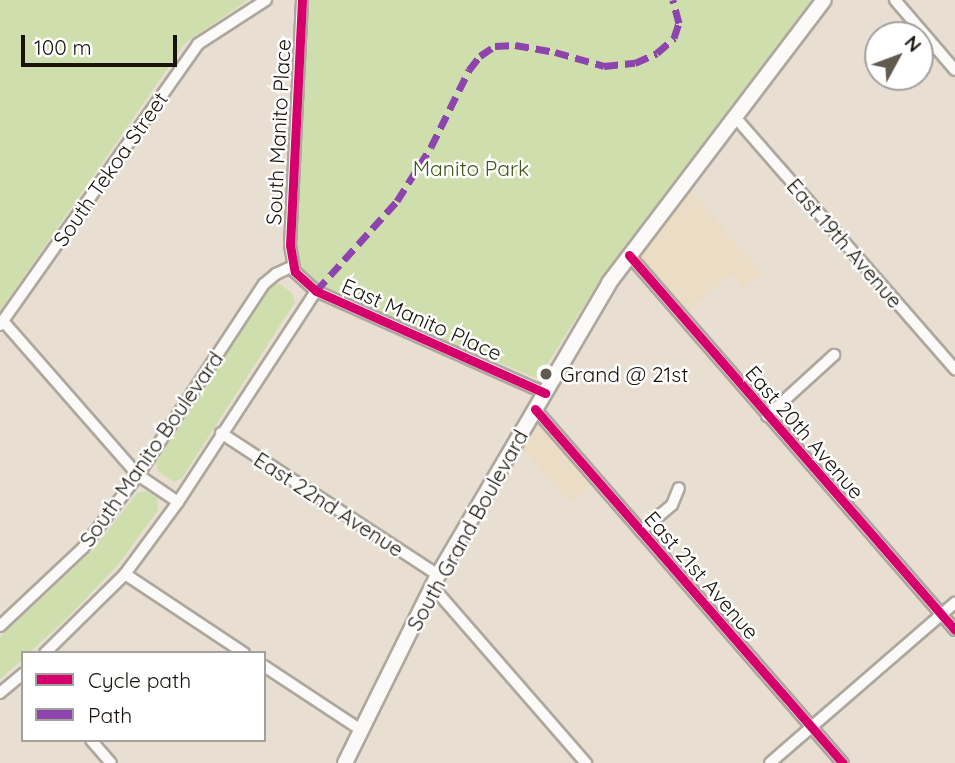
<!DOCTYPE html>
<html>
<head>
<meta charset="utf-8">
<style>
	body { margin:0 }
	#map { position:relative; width:955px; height:763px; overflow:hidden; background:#e8dfd2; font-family:Quicksand,sans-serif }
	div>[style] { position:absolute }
	.built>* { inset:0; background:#eadcc5 }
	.green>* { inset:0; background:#cfdead }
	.roads { filter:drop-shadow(2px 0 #aea79d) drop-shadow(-2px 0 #aea79d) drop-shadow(0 2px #aea79d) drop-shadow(0 -2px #aea79d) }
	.street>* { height:10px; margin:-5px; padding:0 5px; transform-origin:5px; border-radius:5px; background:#fcfaf8 }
	.secondary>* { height:14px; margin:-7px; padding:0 7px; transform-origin:7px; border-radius:7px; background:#fcfaf8 }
	.quiet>* { height:7px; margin-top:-3.5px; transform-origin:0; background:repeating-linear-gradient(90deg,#8e44ad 0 14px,transparent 0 21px) }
	.cycleway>* { height:9px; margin:-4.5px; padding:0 4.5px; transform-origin:4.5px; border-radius:4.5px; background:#d6006c }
	.dots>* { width:19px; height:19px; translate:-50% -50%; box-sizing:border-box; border:4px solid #fff; border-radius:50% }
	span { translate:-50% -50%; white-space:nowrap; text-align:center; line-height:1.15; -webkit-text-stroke:5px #fff; paint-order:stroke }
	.street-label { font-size:21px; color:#18130b }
	.park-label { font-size:21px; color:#3f5719 }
	.poi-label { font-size:21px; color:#18130b }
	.left { translate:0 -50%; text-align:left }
	.legend { position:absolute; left:21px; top:651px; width:245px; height:91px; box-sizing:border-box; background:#fff; border:2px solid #a3a19d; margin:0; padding:9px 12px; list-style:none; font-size:21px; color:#18130b }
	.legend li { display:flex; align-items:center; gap:14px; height:35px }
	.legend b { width:35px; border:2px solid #a3a19d }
	.north { position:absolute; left:864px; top:21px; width:70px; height:70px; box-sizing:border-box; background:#fff; border:2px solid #a3a19d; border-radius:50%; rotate:49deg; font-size:19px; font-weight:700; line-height:28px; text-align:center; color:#18130b }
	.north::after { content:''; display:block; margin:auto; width:24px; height:32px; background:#615a51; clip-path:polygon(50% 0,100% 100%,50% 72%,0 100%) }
	.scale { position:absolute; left:21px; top:35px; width:156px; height:32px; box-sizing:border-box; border:4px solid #18130b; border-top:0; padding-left:9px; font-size:21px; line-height:24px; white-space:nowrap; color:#18130b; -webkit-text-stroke:5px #fff; paint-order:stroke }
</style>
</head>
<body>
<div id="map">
	<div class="built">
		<div style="clip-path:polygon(687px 186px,762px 273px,744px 289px,731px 274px,678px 320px,631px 266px)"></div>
		<div style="clip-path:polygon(539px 422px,593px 483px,570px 503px,523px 449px)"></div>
	</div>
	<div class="green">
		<div style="clip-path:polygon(0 0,248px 0,185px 43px,0 311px)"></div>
		<div style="clip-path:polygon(308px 0,811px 0,605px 272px,538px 379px,334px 294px,310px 282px,300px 271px,295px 249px)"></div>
		<div style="clip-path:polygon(280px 284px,292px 293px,295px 302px,182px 478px,174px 482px,159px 472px,156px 463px,272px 285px)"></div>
		<div style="clip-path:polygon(147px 491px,157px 498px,158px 510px,117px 566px,67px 618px,29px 653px,23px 653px,23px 659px,0 679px,0 637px,92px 551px,137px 493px)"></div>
	</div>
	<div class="roads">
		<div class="street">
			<div style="left:302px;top:0;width:245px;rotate:92.8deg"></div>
			<div style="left:290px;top:245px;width:27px;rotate:80deg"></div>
			<div style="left:295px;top:272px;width:28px;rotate:42deg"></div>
			<div style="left:316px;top:291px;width:251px;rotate:24deg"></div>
			<div style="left:895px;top:0;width:92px;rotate:49.4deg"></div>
			<div style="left:735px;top:117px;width:335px;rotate:48.9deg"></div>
			<div style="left:629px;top:255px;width:497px;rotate:49deg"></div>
			<div style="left:3px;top:321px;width:205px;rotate:48.8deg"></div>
			<div style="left:138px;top:475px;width:48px;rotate:34deg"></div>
			<div style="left:0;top:325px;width:344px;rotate:-54.8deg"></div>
			<div style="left:198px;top:44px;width:81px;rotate:-32.9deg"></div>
			<div style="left:535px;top:409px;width:469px;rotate:49deg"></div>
			<div style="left:767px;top:416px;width:91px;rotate:-42.3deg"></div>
			<div style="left:221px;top:433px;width:259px;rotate:33.2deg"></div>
			<div style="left:641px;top:531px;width:40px;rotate:-40deg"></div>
			<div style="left:672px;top:505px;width:18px;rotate:-68deg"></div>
			<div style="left:125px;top:574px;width:143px;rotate:33.6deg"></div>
			<div style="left:432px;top:586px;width:235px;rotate:49deg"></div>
			<div style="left:0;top:626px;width:114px;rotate:-43.2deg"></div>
			<div style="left:83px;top:548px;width:91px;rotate:-53deg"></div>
			<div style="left:138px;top:475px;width:229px;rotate:-56.6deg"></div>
			<div style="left:264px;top:284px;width:16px;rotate:-40deg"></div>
			<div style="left:276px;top:274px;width:19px;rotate:-25deg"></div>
			<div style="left:45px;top:653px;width:112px;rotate:-44.6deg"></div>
			<div style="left:125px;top:574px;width:89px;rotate:-53.6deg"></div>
			<div style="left:178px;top:502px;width:252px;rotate:-56.8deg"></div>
			<div style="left:264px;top:666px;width:116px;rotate:33.4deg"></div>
			<div style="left:0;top:693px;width:30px;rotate:-40deg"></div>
			<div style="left:91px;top:740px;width:30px;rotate:49deg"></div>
			<div style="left:770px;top:763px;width:245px;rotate:-40.9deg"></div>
		</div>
		<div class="secondary">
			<div style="left:345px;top:763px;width:210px;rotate:-63.7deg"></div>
			<div style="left:438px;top:575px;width:338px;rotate:-59.6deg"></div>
			<div style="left:609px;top:283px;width:355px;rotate:-52.8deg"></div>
		</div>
	</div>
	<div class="quiet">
		<div style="left:316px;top:291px;width:121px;rotate:-48deg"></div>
		<div style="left:397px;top:201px;width:64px;rotate:-57.8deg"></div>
		<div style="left:431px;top:147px;width:86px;rotate:-63.7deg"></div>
		<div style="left:469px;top:70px;width:18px;rotate:-52deg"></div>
		<div style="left:480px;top:56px;width:18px;rotate:-34deg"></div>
		<div style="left:495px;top:46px;width:20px;rotate:-3deg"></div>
		<div style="left:515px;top:45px;width:41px;rotate:9.9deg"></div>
		<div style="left:555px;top:52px;width:51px;rotate:15.9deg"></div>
		<div style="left:604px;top:66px;width:31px;rotate:-6deg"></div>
		<div style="left:635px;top:63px;width:24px;rotate:-24deg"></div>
		<div style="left:657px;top:53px;width:23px;rotate:-41deg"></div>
		<div style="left:674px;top:38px;width:16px;rotate:-72deg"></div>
		<div style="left:679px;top:23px;width:24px;rotate:-105deg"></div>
	</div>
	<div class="cycleway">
		<div style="left:302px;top:0;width:245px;rotate:92.8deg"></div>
		<div style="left:290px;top:245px;width:27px;rotate:80deg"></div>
		<div style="left:295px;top:272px;width:28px;rotate:42deg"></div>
		<div style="left:316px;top:291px;width:251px;rotate:24deg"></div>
		<div style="left:629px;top:255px;width:497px;rotate:49deg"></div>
		<div style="left:535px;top:409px;width:469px;rotate:49deg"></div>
	</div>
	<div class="dots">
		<div style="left:546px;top:374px;background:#615a51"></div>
	</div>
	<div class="street-label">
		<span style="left:278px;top:132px;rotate:-87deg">South Manito Place</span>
		<span style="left:110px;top:169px;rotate:-55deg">South Tekoa Street</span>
		<span style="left:845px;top:243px;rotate:49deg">East 19th Avenue</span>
		<span style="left:422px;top:319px;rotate:24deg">East Manito Place</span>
		<span style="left:805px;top:432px;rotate:49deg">East 20th Avenue</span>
		<span style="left:151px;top:449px;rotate:-55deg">South Manito Boulevard</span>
		<span style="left:329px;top:504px;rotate:33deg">East 22nd Avenue</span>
		<span style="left:467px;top:530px;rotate:-61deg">South Grand Boulevard</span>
		<span style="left:702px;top:575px;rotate:49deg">East 21st Avenue</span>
	</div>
	<div class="park-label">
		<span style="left:471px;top:168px">Manito Park</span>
	</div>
	<div class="poi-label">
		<span class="left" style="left:560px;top:374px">Grand @ 21st</span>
	</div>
	<ul class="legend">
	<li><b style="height:9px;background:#d6006c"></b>Cycle path</li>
	<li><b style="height:9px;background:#8e44ad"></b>Path</li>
	</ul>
	<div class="north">N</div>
	<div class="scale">100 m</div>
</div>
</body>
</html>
